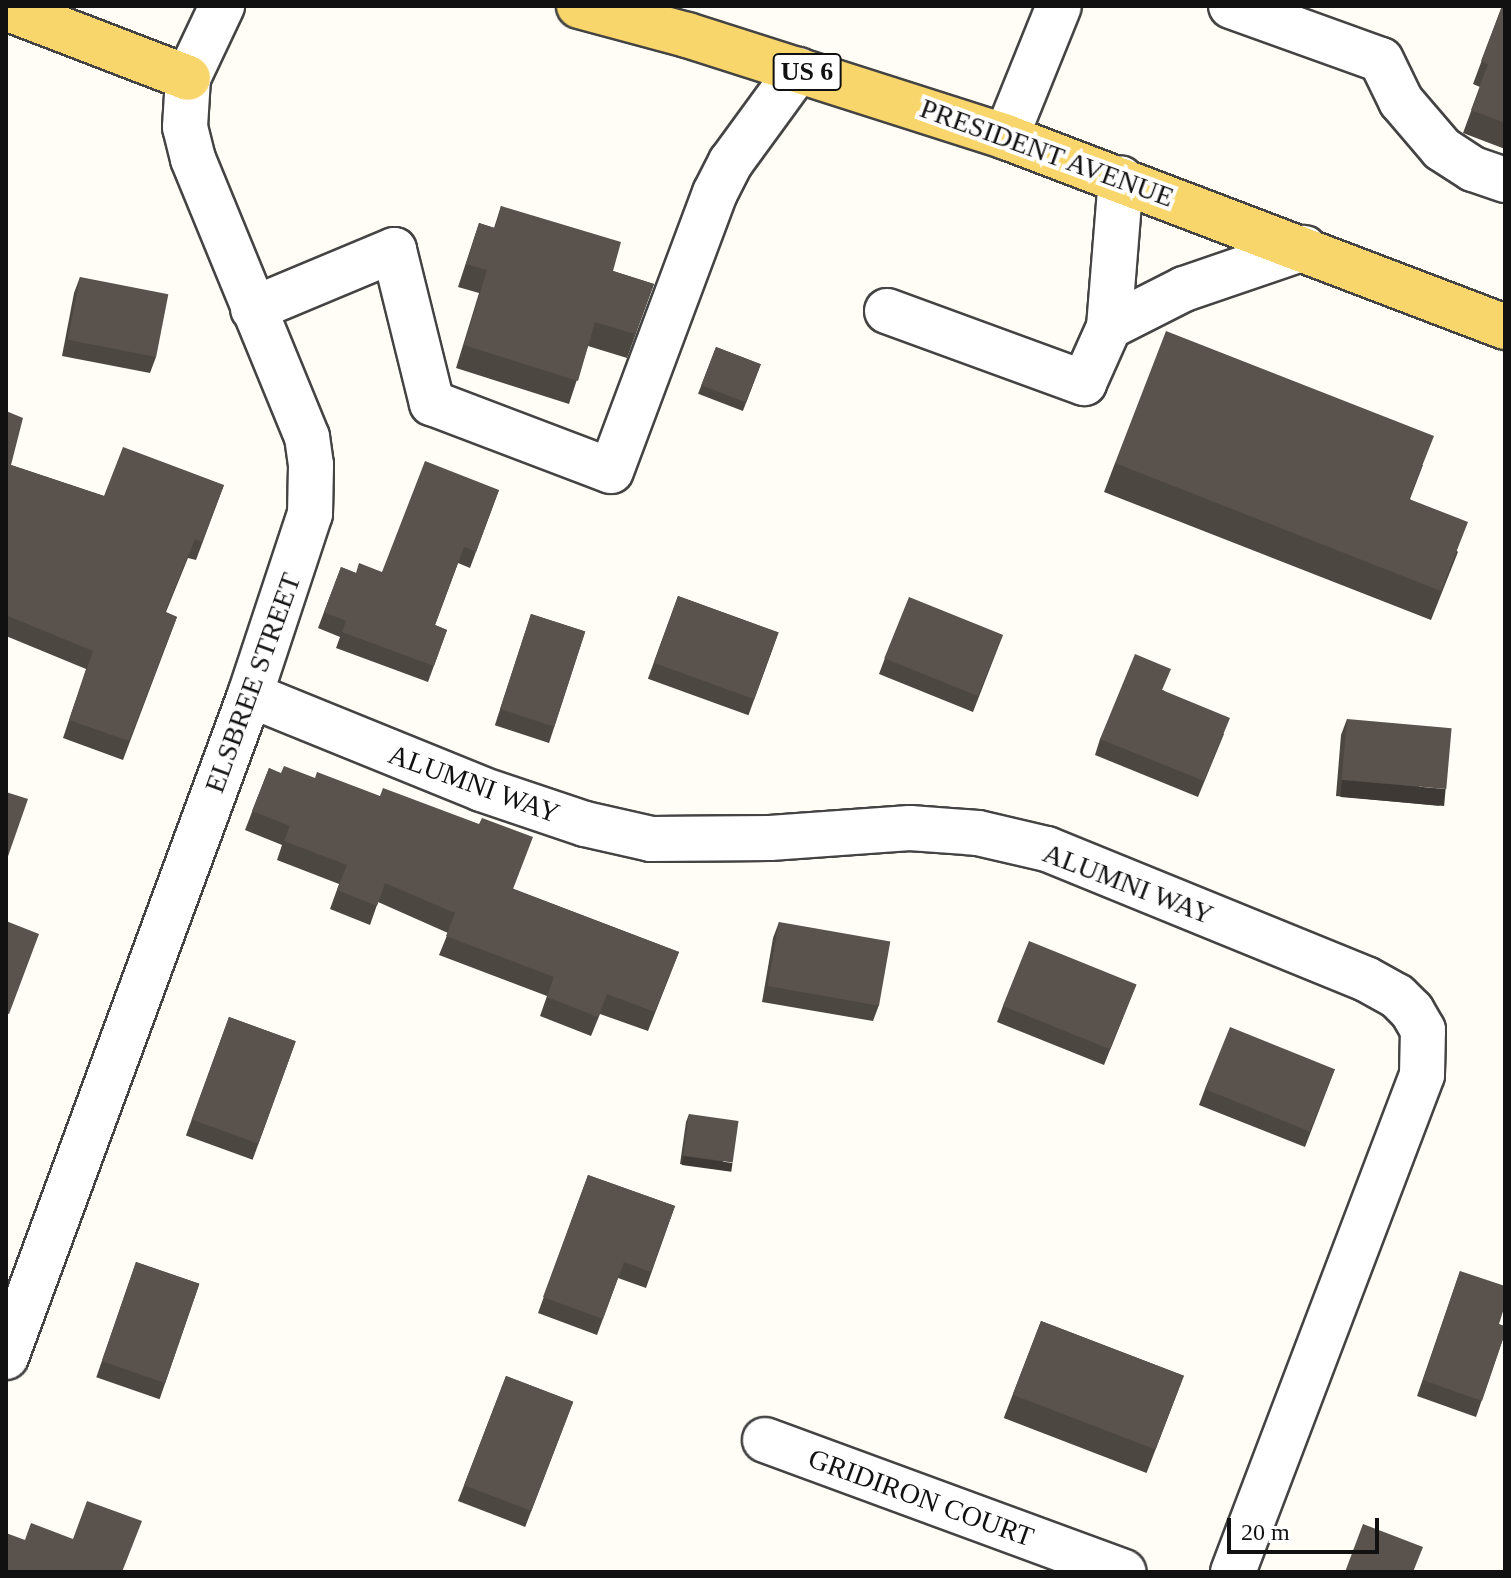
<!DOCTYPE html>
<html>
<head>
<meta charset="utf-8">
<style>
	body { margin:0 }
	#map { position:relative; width:1511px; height:1578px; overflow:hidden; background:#fffdf5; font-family:Georgia,serif }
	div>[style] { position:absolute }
	.roads { filter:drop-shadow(2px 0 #444) drop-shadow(-2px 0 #444) drop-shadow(0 2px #444) drop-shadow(0 -2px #444) }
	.minor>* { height:44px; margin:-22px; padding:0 22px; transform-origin:22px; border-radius:22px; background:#fff }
	.major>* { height:44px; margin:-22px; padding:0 22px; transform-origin:22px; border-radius:22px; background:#f9d66b }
	.wall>* { inset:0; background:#4d4742; transform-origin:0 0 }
	.shaded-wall>* { inset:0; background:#3f3936; transform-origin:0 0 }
	.building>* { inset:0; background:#5a524d; transform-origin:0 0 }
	span { translate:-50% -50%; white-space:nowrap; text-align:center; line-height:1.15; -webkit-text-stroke:8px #fff; paint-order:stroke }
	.shield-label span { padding:2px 6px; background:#fff; border:2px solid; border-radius:6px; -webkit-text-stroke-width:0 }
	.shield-label { font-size:26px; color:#111; font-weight:700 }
	.street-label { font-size:28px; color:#111 }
	.frame { position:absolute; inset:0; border:8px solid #111; pointer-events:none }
	.scale { position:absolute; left:1227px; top:1518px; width:152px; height:36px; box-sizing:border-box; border:4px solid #111; border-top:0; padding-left:10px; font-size:24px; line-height:28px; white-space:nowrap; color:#111; -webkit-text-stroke:6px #fff; paint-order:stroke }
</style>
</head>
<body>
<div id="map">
	<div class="roads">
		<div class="minor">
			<div style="left:1231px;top:6px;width:159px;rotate:19.8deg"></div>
			<div style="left:1381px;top:60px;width:46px;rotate:64deg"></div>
			<div style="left:1401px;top:101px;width:63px;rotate:49.5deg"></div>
			<div style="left:1442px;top:149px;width:37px;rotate:33deg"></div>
			<div style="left:1473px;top:169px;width:34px;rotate:19deg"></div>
			<div style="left:1006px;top:137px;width:141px;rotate:-68deg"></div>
			<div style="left:253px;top:309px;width:153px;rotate:-22.7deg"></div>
			<div style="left:394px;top:250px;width:158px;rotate:76.1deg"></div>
			<div style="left:432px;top:403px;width:191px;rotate:20.8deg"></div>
			<div style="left:611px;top:471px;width:297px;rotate:-69.5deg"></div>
			<div style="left:715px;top:193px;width:35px;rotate:-63deg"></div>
			<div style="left:731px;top:162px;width:114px;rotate:-53.9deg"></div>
			<div style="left:887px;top:311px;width:210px;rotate:20.1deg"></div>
			<div style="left:1084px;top:383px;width:61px;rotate:-65.9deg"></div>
			<div style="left:1109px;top:327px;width:149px;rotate:-85.4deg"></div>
			<div style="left:1109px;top:327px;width:84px;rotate:-26.9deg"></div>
			<div style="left:1184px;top:289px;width:127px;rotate:-18.9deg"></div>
			<div style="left:250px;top:695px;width:249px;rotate:22.1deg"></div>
			<div style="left:481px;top:789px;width:110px;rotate:18.6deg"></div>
			<div style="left:585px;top:824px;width:68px;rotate:12.8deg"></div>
			<div style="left:651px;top:839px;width:119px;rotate:-0.5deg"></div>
			<div style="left:770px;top:838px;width:140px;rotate:-4.1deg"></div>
			<div style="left:910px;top:828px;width:68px;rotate:4.2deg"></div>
			<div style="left:978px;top:833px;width:71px;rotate:13.1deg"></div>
			<div style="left:1047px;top:849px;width:344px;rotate:22.2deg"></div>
			<div style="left:1366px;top:979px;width:35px;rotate:29deg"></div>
			<div style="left:1397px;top:996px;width:21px;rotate:45deg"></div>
			<div style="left:1412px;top:1011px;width:22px;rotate:60deg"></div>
			<div style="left:1423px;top:1030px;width:45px;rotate:91.3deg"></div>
			<div style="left:1422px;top:1075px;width:532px;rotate:110.82deg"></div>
			<div style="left:6px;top:1357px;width:706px;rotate:-69.77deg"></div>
			<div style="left:250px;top:695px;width:191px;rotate:-71.7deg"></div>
			<div style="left:310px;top:514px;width:49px;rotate:-88.8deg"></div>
			<div style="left:311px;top:465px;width:28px;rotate:-98deg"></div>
			<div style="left:307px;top:437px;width:300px;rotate:-112.3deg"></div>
			<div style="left:193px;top:159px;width:33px;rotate:-104deg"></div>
			<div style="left:185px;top:127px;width:49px;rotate:-86.5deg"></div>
			<div style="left:188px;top:78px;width:80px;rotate:-64.7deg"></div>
			<div style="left:765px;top:1440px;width:382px;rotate:20.2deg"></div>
		</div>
		<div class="major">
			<div style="left:579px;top:6px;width:112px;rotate:15deg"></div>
			<div style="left:687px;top:35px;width:335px;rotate:17.7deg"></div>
			<div style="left:1006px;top:137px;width:534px;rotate:20.84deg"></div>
			<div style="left:6px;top:8px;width:195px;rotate:21deg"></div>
		</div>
	</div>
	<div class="wall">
		<div style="clip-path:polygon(1502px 6px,1505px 6px,1505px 149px,1463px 133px,1480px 87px,1473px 84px)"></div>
		<div style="clip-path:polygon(501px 206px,613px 271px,654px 284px,627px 358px,588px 346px,569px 404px,456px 368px,479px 293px,458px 287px,479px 223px,494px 228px)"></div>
		<div style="clip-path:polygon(80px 277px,156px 357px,150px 373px,62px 356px,74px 293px)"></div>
		<div style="left:716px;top:347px;width:48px;height:50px;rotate:21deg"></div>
		<div style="clip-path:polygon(6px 411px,11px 465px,104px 496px,224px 485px,196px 560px,188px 558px,166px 612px,177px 617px,123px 760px,63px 738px,86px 669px,6px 636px)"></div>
		<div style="clip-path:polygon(1115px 463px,1423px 465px,1410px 499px,1458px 552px,1431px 620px,1104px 492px)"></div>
		<div style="clip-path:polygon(499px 490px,470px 568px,458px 563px,435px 625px,447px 630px,428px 682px,336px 648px,340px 637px,318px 628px,341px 567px,356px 573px,382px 572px)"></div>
		<div style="left:678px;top:596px;width:107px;height:88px;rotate:20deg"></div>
		<div style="left:531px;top:614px;width:57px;height:117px;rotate:18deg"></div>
		<div style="clip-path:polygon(1003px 635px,973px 712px,879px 674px,885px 658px)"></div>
		<div style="clip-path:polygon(1163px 690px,1224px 734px,1198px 797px,1095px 755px,1100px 739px)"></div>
		<div style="clip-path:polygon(1347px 719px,1440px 806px,1336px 796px,1341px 735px)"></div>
		<div style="clip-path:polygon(269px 768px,514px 889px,679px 952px,648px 1031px,600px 1014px,591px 1036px,540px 1016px,547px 996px,439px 955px,448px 933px,378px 902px,370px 925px,330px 909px,339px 884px,277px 860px,282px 845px,245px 830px)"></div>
		<div style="clip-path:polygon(779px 922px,879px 1005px,873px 1021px,762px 1002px,773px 938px)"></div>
		<div style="clip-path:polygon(1136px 985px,1104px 1065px,997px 1022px,1003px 1006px)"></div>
		<div style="left:229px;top:1017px;width:71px;height:126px;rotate:20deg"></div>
		<div style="clip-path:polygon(1335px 1069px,1305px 1147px,1199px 1105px,1205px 1089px)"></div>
		<div style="clip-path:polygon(689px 1114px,730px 1171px,680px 1164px,686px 1122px)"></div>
		<div style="clip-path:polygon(588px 1175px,675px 1206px,646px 1288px,618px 1278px,597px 1335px,538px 1313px)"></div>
		<div style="left:136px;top:1262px;width:67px;height:122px;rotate:19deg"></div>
		<div style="clip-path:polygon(1460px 1271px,1505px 1333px,1476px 1417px,1417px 1396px)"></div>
		<div style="left:1041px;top:1321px;width:153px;height:104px;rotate:21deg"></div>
		<div style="left:506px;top:1376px;width:72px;height:134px;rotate:21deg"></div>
	</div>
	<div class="shaded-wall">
		<div style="left:1342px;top:780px;width:104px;height:17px;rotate:5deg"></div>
		<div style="left:683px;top:1156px;width:50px;height:9px;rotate:8deg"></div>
	</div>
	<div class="building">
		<div style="clip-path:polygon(1502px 6px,1505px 6px,1505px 123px,1471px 110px,1488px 64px,1481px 61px)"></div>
		<div style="clip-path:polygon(501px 206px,621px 242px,613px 271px,654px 284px,635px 334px,595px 322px,578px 381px,464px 345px,487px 270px,466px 264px,479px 223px,495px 228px)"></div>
		<div style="left:80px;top:277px;width:90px;height:64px;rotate:11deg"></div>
		<div style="clip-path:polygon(1166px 331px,1434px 436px,1409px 499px,1468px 522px,1441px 591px,1115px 463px)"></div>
		<div style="left:716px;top:347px;width:48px;height:41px;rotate:21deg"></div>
		<div style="clip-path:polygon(6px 411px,23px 418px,11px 465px,104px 496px,123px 447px,224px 485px,202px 542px,195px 539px,165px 612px,177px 617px,129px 741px,69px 720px,93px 651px,8px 616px,6px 622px)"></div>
		<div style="clip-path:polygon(425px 461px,499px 490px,476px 552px,464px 547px,435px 625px,447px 630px,434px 666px,342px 632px,346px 621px,324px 612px,341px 567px,356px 573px,359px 563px,382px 572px)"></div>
		<div style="left:678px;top:596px;width:107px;height:71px;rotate:20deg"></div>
		<div style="left:909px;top:597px;width:101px;height:66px;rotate:22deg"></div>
		<div style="left:531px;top:614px;width:57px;height:100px;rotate:18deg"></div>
		<div style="clip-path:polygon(1135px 654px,1171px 669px,1162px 690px,1230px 718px,1204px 781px,1100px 739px)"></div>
		<div style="left:1347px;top:719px;width:105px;height:61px;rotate:5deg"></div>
		<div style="clip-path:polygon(284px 766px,315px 778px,317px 772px,380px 796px,383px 788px,479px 824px,482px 818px,533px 837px,513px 889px,679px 952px,655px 1012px,607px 994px,598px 1017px,547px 997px,554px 977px,446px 936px,455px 913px,385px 883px,377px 906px,337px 890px,347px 865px,284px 841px,290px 826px,252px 811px,269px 768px,281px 773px)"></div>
		<div style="clip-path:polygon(6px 792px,28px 799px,6px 862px)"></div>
		<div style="clip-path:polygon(6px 921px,39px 934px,9px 1014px,6px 1013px)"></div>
		<div style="left:779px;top:922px;width:113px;height:65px;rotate:10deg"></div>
		<div style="left:1029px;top:941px;width:116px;height:70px;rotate:22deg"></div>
		<div style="left:229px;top:1017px;width:71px;height:109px;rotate:20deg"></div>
		<div style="left:1230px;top:1027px;width:113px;height:67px;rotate:22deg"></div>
		<div style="left:689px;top:1114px;width:50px;height:42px;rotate:8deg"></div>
		<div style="clip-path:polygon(588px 1175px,675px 1206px,651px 1272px,624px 1262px,603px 1319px,543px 1297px)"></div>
		<div style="left:136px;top:1262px;width:67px;height:105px;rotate:19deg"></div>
		<div style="clip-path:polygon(1460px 1271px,1505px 1286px,1505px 1305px,1499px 1324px,1505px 1326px,1505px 1333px,1482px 1401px,1423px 1380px)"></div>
		<div style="left:1041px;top:1321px;width:153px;height:79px;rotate:21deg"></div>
		<div style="left:506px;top:1376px;width:72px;height:117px;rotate:21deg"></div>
		<div style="clip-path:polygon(87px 1501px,142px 1521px,122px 1572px,6px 1572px,6px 1533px,25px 1540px,31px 1523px,73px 1539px)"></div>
		<div style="clip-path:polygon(1363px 1524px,1423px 1547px,1413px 1572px,1345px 1572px)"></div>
	</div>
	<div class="shield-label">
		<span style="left:807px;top:72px">US 6</span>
	</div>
	<div class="street-label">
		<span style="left:1047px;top:153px;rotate:20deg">PRESIDENT AVENUE</span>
		<span style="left:253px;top:683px;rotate:-70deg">ELSBREE STREET</span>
		<span style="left:474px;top:784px;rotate:20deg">ALUMNI WAY</span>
		<span style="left:1128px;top:884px;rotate:21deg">ALUMNI WAY</span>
		<span style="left:921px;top:1498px;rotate:20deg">GRIDIRON COURT</span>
	</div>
	<div class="frame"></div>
	<div class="scale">20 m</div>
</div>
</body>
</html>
